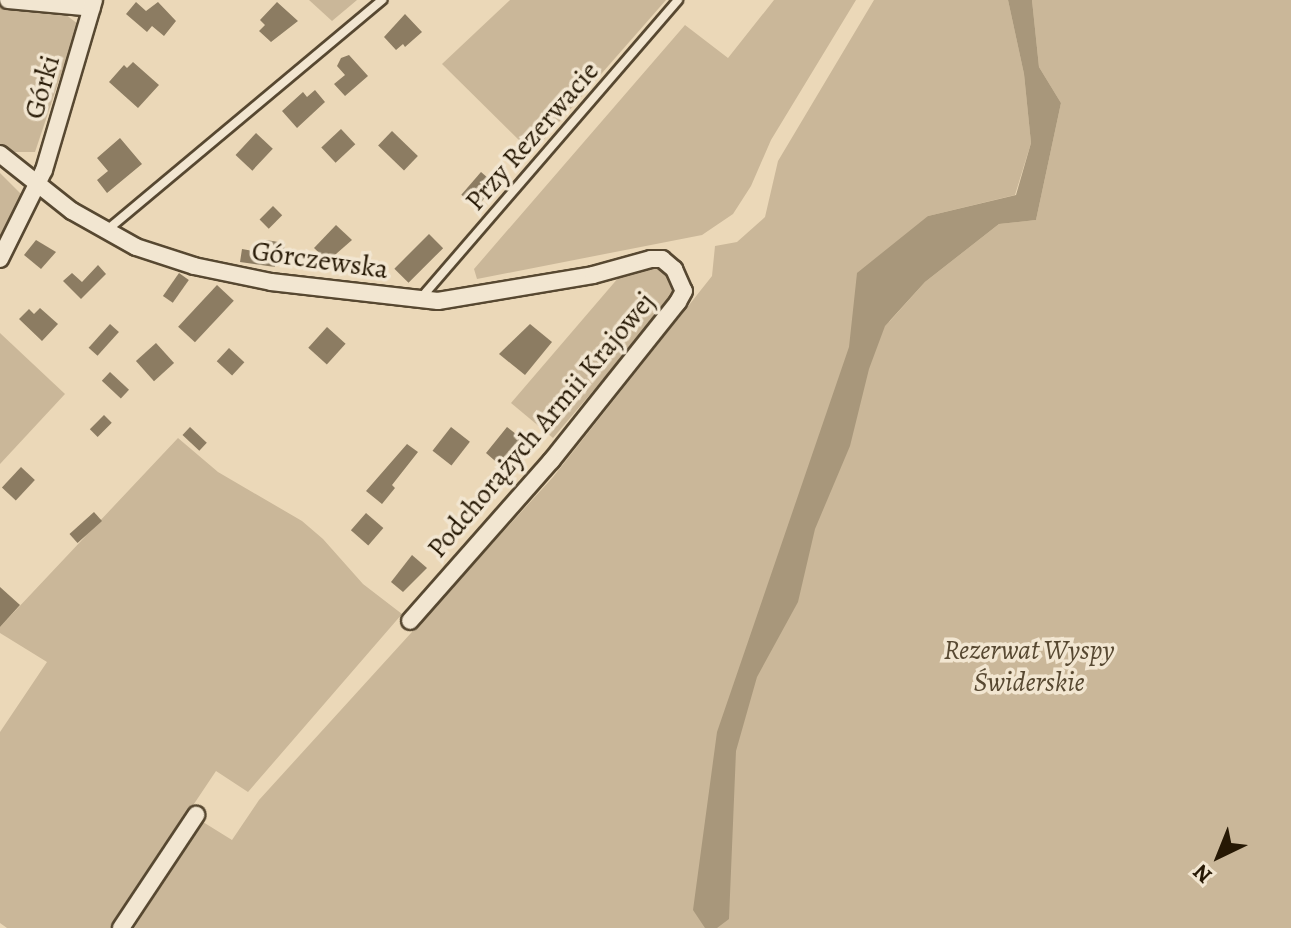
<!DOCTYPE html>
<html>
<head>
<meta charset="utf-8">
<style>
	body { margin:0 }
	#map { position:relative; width:1291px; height:928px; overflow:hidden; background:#ebd8b8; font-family:Alegreya,serif }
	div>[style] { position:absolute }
	.green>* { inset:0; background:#cab799 }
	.water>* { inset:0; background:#a8977b }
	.building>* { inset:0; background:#8c7c62; transform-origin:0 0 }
	.roads { filter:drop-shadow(2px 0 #574831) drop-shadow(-2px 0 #574831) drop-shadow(0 2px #574831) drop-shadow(0 -2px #574831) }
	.service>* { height:8px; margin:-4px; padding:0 4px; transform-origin:4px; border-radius:4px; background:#f2e6d1 }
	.minor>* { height:16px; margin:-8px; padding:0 8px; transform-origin:8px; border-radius:8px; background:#f2e6d1 }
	span { translate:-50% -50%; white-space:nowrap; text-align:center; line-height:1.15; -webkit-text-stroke:7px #f2e6d1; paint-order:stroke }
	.street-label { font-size:28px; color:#261804 }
	.park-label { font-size:28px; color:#574831; font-style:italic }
	.north { position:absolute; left:1179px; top:816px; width:80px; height:80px; -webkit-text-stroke:6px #f2e6d1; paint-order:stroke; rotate:223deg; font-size:22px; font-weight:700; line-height:32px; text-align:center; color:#261804 }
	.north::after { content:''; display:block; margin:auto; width:28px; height:36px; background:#261804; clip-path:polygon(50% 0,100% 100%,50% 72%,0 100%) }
</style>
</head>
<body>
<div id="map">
	<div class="green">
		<div style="clip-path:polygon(309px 0,357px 0,332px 21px)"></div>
		<div style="clip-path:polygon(510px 0,666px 0,532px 153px,442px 64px)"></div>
		<div style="clip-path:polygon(774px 0,856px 0,771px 140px,751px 186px,733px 214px,702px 235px,477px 279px,474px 269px,685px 25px,728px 58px)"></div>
		<div style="clip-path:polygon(874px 0,1008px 0,1024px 74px,1031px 143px,1015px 195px,928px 216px,889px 322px,925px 282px,999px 224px,1036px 220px,1061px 103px,1039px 67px,1032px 0,1291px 0,1291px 928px,134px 928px,203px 822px,232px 840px,259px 800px,553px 477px,712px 276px,715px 246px,737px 242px,765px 217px,778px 161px)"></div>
		<div style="clip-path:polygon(0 7px,61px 11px,78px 24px,35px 152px,6px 152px,0 146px)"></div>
		<div style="clip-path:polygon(0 173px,24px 197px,0 248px)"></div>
		<div style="clip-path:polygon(658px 267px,678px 291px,553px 438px,511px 403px,619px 277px)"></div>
		<div style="clip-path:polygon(0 333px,65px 394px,0 464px)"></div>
		<div style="clip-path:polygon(178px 438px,218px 472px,302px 521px,323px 539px,363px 584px,402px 614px,248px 792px,216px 771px,111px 928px,7px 928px,0 923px,0 732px,47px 662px,0 633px,0 627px)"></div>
	</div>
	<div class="water">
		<div style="clip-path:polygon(1008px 0,1032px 0,1039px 67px,1061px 103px,1036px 220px,999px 224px,925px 282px,885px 326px,869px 369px,850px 446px,815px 529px,798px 602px,757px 677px,736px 751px,729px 919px,717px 928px,705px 928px,693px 910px,717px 732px,849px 347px,857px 273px,928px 216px,1016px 195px,1031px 143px,1024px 74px)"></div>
	</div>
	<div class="building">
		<div style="clip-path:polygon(136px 2px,146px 11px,158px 2px,176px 21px,164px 36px,152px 26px,147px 32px,126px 14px)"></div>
		<div style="clip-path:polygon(277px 2px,298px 21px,271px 42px,259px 31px,265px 25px,260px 20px)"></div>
		<div style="clip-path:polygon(405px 14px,422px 32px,405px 47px,403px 44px,396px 50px,384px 37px)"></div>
		<div style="clip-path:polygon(349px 55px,368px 76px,345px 96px,334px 84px,345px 75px,337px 66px,341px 58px)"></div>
		<div style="clip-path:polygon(133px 62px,159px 85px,138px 108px,109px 82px,124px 65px,127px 68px)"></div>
		<div style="clip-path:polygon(315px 90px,325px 102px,297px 128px,282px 111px,303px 92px,307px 97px)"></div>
		<div style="left:341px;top:129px;width:21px;height:27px;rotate:47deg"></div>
		<div style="left:392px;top:131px;width:36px;height:20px;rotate:44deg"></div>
		<div style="left:256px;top:133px;width:23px;height:30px;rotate:43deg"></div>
		<div style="clip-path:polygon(120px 138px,142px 164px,107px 193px,97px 180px,108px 171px,97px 158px)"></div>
		<div style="left:481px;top:172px;width:20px;height:30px;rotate:41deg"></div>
		<div style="left:273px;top:206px;width:13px;height:19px;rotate:45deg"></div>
		<div style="clip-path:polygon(336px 225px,352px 240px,328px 261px,314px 248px)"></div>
		<div style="left:429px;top:234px;width:20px;height:49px;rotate:45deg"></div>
		<div style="clip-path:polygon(36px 240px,56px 252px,41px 269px,24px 255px)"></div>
		<div style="clip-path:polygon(266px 240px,285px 243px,283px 257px,276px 255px,275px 267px,240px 262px,242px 249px,264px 253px)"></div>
		<div style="clip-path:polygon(98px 265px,106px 274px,81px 299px,63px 281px,72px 273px,82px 282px)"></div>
		<div style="left:179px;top:273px;width:12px;height:28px;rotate:35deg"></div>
		<div style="left:217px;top:285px;width:23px;height:57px;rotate:43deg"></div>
		<div style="clip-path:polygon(40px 308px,58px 324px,42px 341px,19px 319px,29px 309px,34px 314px)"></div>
		<div style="left:110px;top:324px;width:12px;height:32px;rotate:42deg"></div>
		<div style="clip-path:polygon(530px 324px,552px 342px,525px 375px,499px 354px)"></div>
		<div style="left:327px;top:327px;width:25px;height:28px;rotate:42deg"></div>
		<div style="left:156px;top:343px;width:27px;height:27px;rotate:48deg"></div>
		<div style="left:229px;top:348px;width:21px;height:18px;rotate:43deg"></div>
		<div style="left:110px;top:372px;width:26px;height:12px;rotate:43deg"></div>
		<div style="left:104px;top:415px;width:11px;height:20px;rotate:45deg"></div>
		<div style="left:190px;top:427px;width:23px;height:11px;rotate:43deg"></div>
		<div style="left:451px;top:427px;width:24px;height:30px;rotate:38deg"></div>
		<div style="clip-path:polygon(507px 427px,521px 438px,511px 449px,522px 458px,509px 473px,486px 453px)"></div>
		<div style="clip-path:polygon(407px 444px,418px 452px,392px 485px,395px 488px,382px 504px,366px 491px)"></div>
		<div style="left:21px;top:467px;width:19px;height:28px;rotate:43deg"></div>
		<div style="left:94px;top:512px;width:12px;height:33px;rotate:48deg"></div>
		<div style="left:366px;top:513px;width:23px;height:23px;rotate:41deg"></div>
		<div style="clip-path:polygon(412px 555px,427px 568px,403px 592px,391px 582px)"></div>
		<div style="clip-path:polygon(0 587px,20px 605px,0 627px)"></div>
	</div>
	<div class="roads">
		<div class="service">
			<div style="left:107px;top:230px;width:359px;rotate:-39.9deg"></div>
			<div style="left:420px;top:299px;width:395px;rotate:-49.2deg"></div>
		</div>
		<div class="minor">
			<div style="left:8px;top:0;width:84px;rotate:5.4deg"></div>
			<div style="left:0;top:154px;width:92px;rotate:38.4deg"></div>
			<div style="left:72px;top:211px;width:73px;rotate:29.4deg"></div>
			<div style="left:136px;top:247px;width:61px;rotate:18.1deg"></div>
			<div style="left:194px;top:266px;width:79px;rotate:11.7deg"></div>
			<div style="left:271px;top:282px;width:168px;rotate:6.5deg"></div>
			<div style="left:438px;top:301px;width:157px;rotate:-9.5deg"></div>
			<div style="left:593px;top:275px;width:60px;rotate:-15.4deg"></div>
			<div style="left:651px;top:259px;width:11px"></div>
			<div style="left:662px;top:259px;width:16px;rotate:40deg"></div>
			<div style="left:674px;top:269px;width:24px;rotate:66deg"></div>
			<div style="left:684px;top:291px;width:13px;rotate:119deg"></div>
			<div style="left:678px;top:302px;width:203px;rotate:128.6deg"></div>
			<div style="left:551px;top:461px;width:213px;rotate:131.4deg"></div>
			<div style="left:0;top:259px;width:99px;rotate:-63.7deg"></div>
			<div style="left:44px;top:170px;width:177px;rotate:-73.6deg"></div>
			<div style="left:121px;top:928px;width:136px;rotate:-56.4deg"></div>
		</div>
	</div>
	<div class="street-label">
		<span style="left:42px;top:87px;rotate:-74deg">Górki</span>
		<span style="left:532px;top:136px;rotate:-49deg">Przy Rezerwacie</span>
		<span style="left:320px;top:260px;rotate:8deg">Górczewska</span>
		<span style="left:541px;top:425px;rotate:-50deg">Podchorążych Armii Krajowej</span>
	</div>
	<div class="park-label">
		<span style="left:1029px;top:666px">Rezerwat Wyspy<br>Świderskie</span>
	</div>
	<div class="north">N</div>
</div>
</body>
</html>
